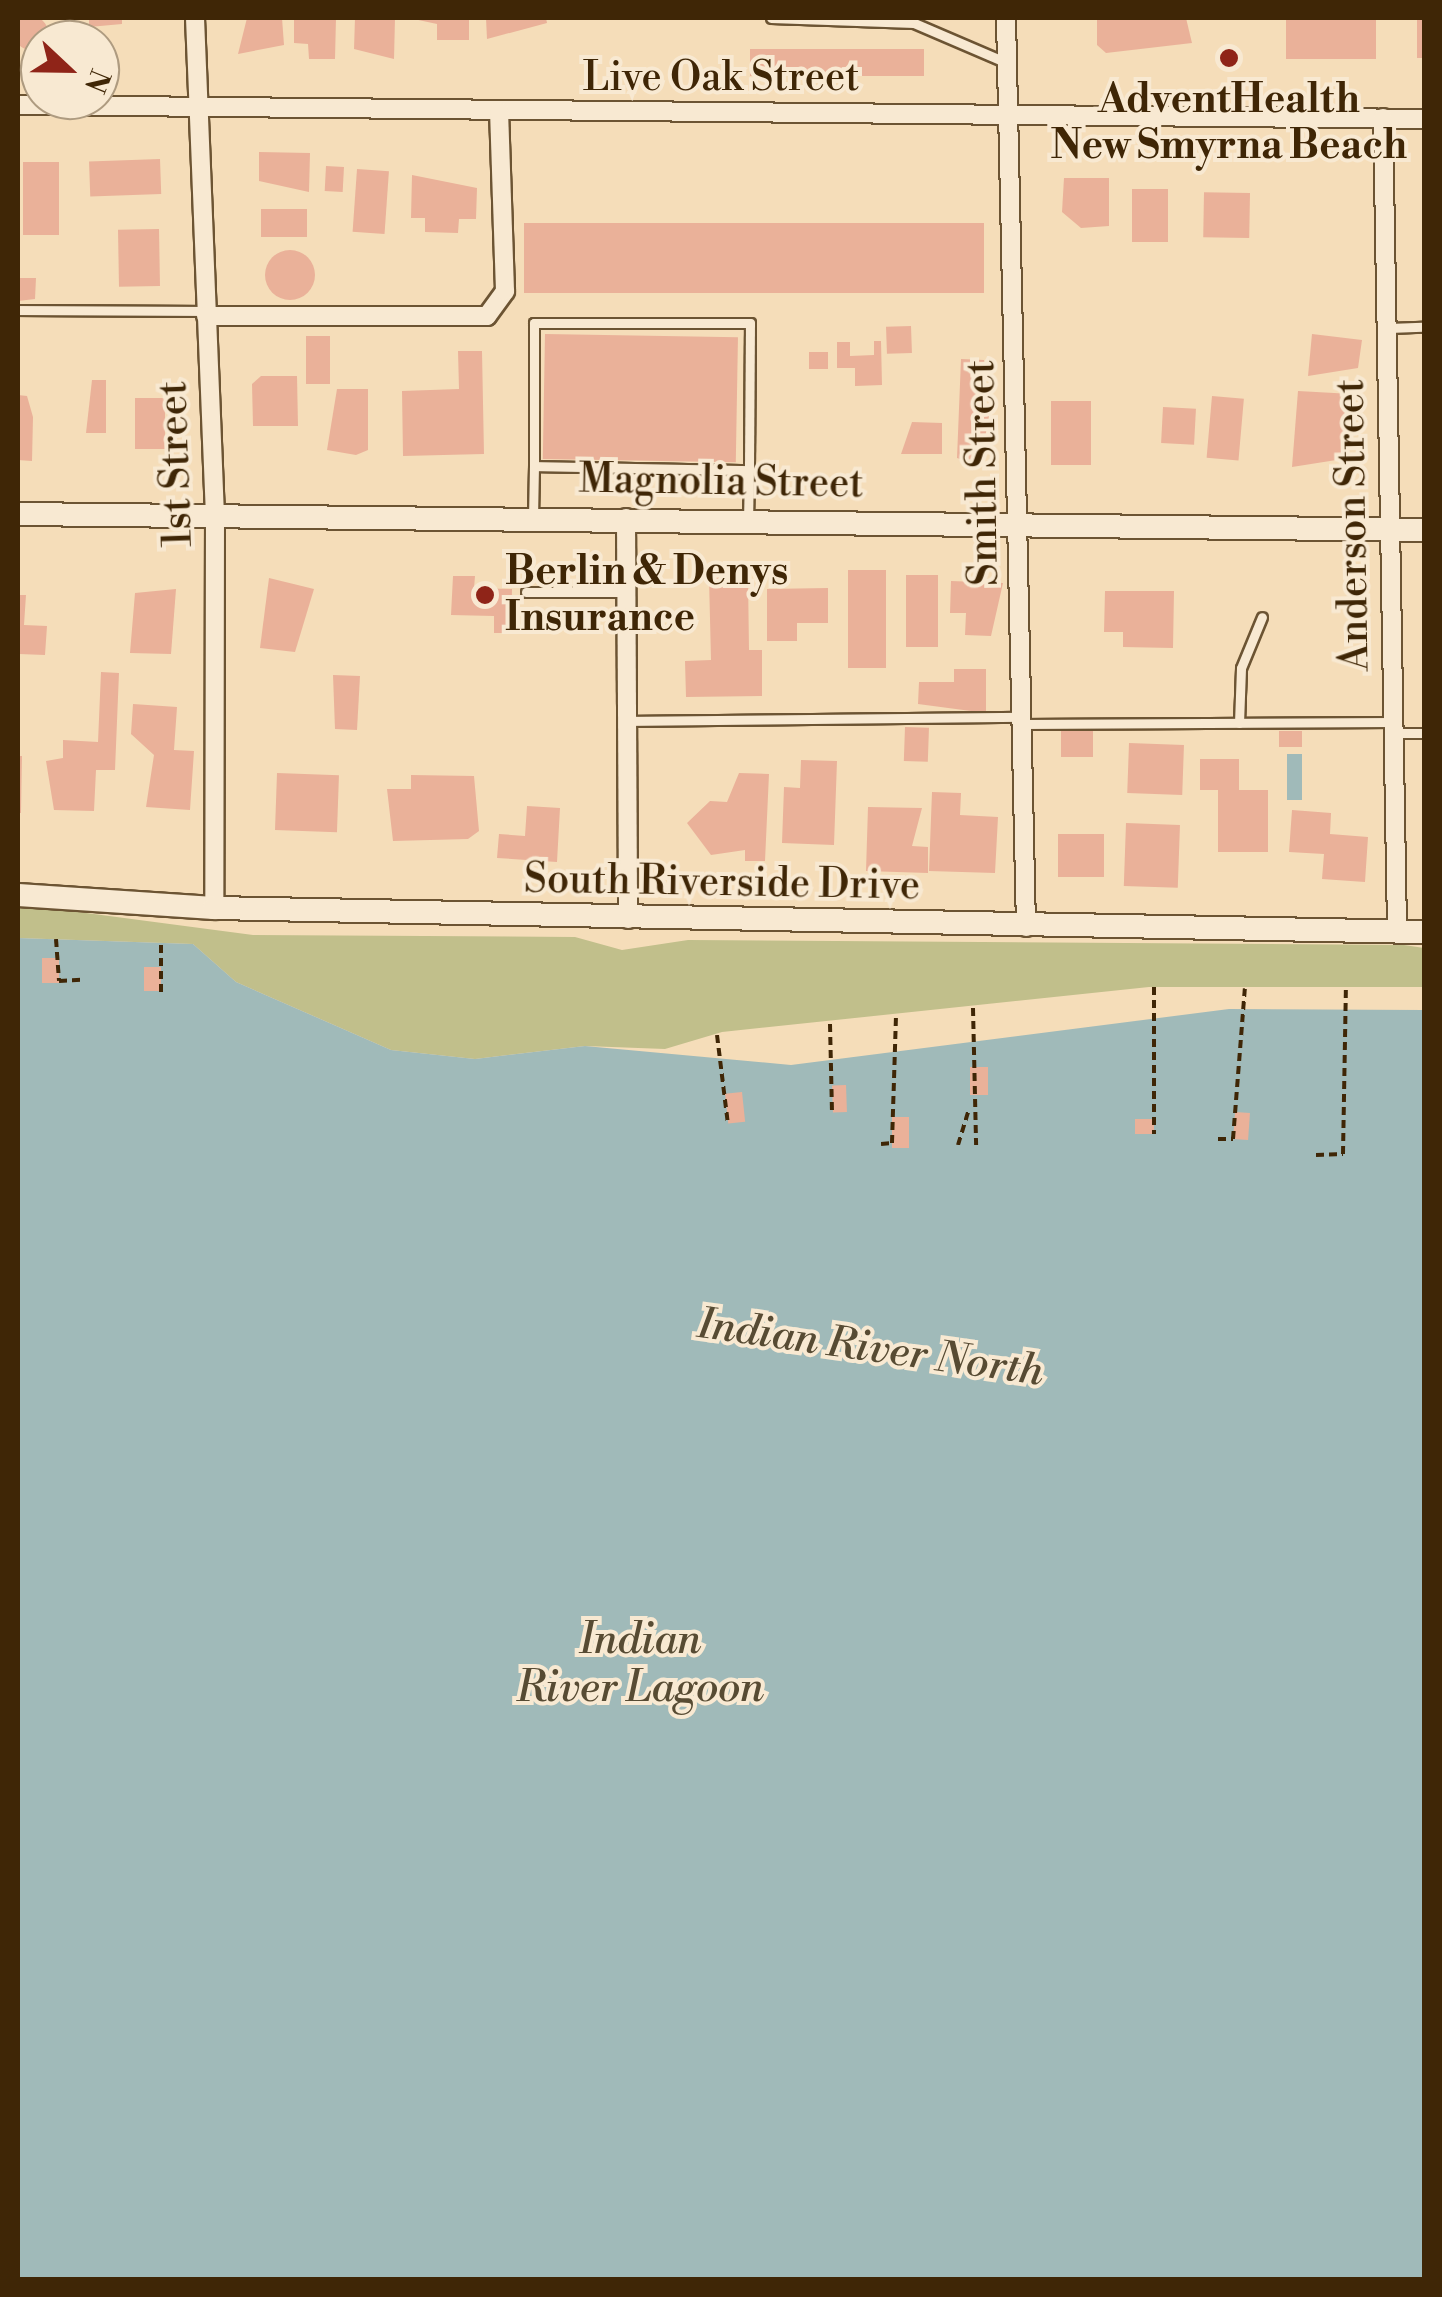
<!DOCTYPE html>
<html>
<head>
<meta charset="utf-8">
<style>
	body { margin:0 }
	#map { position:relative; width:1442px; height:2297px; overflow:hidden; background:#f5ddb9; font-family:"Libre Bodoni",serif }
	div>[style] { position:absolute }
	.green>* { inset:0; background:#c1bf8b }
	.water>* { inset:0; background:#a0bab9; transform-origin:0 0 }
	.building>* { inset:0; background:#eab199; transform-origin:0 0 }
	.round { border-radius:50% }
	.path>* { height:4px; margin-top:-2px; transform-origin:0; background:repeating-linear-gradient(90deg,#3f2606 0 8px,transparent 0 13px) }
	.roads { filter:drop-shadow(2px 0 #6c5433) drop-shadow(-2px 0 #6c5433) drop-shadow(0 2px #6c5433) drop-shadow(0 -2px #6c5433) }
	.service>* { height:9px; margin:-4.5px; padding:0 4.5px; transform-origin:4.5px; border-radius:4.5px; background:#f8e9d2 }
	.minor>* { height:18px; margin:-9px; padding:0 9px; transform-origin:9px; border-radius:9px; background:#f8e9d2 }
	.tertiary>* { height:22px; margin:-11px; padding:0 11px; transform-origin:11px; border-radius:11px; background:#f8e9d2 }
	.dots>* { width:28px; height:28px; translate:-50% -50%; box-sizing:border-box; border:5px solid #f8e9d2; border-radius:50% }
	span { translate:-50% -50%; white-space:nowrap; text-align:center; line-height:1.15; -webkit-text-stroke:8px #f8e9d2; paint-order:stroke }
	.street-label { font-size:40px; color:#3f2606 }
	.poi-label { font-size:40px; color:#3f2606; font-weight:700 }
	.left { translate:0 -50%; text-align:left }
	.water-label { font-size:42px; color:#574b33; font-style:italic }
	.frame { position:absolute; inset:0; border:20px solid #3f2606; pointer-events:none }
	.north { position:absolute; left:20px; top:20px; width:100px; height:100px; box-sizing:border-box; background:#f8e9d2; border:2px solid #ae9b80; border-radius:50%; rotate:112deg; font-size:28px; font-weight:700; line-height:40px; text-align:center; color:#3f2606 }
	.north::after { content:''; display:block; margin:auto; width:35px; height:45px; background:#8f2418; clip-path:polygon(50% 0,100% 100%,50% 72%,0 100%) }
</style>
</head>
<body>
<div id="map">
	<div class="green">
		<div style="clip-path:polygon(18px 904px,253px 935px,575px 937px,622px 950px,688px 940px,1404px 945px,1424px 948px,1424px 987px,1149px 987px,722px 1032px,665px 1049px,585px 1046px,475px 1059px,391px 1050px,236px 982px,193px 944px,18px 938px)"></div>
	</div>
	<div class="water">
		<div style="left:1287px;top:754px;width:15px;height:46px"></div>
		<div style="clip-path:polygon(18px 938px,193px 944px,236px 982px,391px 1050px,475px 1059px,585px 1046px,791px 1065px,1229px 1009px,1424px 1010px,1424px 2279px,18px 2280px)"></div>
	</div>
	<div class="building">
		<div class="round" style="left:14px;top:16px;width:34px;height:34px"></div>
		<div style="clip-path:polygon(89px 18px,122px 18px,122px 24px,89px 27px)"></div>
		<div style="clip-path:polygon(247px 18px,282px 18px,284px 45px,238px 54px)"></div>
		<div style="clip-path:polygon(294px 18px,336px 18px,335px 59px,309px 59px,308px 44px,294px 43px)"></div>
		<div style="clip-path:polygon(355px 18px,395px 18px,394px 59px,354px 49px)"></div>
		<div style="clip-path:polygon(409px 18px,469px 18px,469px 40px,437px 40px,437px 24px)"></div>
		<div style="clip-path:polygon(486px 18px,546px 18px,547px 23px,487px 39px)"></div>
		<div style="clip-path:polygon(1097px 18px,1186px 18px,1192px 43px,1106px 53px,1097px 45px)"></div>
		<div style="left:1286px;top:18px;width:90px;height:41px"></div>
		<div style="left:1417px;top:18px;width:7px;height:40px"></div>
		<div style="left:750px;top:49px;width:174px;height:27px"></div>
		<div style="clip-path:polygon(259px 152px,310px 153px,309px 192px,259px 181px)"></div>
		<div style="left:160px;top:159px;width:35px;height:71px;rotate:88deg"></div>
		<div style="left:23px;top:162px;width:36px;height:73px"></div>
		<div style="left:326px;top:166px;width:18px;height:25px;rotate:3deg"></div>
		<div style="left:357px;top:169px;width:32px;height:63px;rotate:4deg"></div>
		<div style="clip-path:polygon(412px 175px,477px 188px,476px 219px,459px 219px,458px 233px,425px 232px,425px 218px,411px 218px)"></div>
		<div style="clip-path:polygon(1064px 178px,1109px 178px,1109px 226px,1081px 228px,1062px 212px)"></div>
		<div style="left:1132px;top:189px;width:36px;height:53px"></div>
		<div style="left:1250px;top:193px;width:45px;height:46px;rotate:91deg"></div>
		<div style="left:261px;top:209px;width:46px;height:28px"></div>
		<div style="left:524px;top:223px;width:460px;height:70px"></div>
		<div style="left:159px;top:229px;width:57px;height:41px;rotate:89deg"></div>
		<div class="round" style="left:265px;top:250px;width:50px;height:50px"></div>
		<div style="clip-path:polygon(18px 278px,36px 278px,35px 299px,18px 301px)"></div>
		<div style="left:911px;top:326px;width:27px;height:25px;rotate:88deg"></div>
		<div style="left:545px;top:334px;width:193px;height:125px;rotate:1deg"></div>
		<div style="clip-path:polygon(1312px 334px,1362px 340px,1358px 368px,1308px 376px)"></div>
		<div style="left:306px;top:336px;width:24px;height:48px"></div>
		<div style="clip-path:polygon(874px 341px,881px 341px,882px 385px,855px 386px,855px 368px,837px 368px,837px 342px,850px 342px,850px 356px,874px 355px)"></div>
		<div style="clip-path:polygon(458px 351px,482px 351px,484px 454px,403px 456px,402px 391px,459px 389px)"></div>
		<div style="left:828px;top:352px;width:17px;height:19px;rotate:90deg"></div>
		<div style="clip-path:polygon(961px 359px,984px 360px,982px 409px,990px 410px,980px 465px,957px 458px)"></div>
		<div style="clip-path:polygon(261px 376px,297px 376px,298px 426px,253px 426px,252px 384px)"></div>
		<div style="clip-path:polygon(92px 380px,106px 380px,106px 433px,86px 433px)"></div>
		<div style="clip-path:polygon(337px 389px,368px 389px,368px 450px,356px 455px,327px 450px)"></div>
		<div style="clip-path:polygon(1298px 391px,1352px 394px,1349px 458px,1292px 467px)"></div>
		<div style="clip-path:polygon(18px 395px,27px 396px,33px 417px,32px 461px,18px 460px)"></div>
		<div style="left:1212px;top:396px;width:32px;height:62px;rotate:5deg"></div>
		<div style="left:135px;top:398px;width:30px;height:51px"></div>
		<div style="left:1051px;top:401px;width:40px;height:64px"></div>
		<div style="left:1163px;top:407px;width:33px;height:36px;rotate:3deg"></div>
		<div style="clip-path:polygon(912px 422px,942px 423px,942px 454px,901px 454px)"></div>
		<div style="left:848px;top:570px;width:38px;height:98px"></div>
		<div style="left:906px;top:575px;width:32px;height:72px"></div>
		<div style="clip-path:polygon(453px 576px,475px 576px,474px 588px,512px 589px,511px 633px,494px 633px,494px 616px,451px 615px)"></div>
		<div style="clip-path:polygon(748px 577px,749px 650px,762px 650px,762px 696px,686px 697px,685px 661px,711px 660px,709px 578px)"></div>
		<div style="clip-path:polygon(269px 578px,314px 589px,295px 652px,260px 648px)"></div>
		<div style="clip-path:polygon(951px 581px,1003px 583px,991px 636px,965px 635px,966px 613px,950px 613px)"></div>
		<div style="clip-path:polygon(828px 588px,828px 623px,797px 623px,797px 641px,767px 641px,767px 589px)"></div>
		<div style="clip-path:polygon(176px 589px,171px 654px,130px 653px,135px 593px)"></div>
		<div style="clip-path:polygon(1105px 591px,1174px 591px,1173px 648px,1123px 647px,1123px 632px,1104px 632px)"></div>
		<div style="clip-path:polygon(18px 595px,26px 595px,24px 625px,47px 626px,45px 655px,19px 654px)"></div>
		<div style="clip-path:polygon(954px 669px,986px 669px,986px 713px,918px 704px,919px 682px,954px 682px)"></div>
		<div style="clip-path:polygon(101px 672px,119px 673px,115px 770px,96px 770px,94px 811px,54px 810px,46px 761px,63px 758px,63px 740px,98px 742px)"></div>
		<div style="clip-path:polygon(333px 675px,360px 676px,357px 730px,335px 729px)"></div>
		<div style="clip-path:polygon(133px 704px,177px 707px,174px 750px,194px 751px,190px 810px,146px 807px,154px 755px,131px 734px)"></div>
		<div style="left:905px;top:727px;width:24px;height:34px;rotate:2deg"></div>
		<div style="left:1061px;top:729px;width:32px;height:28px"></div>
		<div style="left:1279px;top:731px;width:23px;height:16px"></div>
		<div style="left:1129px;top:743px;width:55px;height:50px;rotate:2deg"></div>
		<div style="clip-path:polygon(18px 756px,22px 756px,21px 813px,18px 813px)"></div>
		<div style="clip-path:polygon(1200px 759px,1239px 759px,1239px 790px,1268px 790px,1268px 852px,1218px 852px,1218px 790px,1200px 790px)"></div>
		<div style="clip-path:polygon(801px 760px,837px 761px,834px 845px,782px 843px,784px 787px,800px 788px)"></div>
		<div style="left:277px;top:773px;width:62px;height:57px;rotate:2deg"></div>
		<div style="clip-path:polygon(739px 773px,769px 774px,765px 861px,745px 861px,745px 850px,711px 855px,687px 823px,710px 801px,727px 802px)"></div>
		<div style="clip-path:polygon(411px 775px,474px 776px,479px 831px,468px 839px,393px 841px,387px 789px,411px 789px)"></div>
		<div style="clip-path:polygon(932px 792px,961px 793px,960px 815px,998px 817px,995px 873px,929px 871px)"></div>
		<div style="clip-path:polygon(527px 806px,560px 808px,557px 862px,497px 858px,499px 834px,525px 836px)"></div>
		<div style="clip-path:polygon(868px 807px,922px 808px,912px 846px,928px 847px,928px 873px,866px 871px)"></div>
		<div style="clip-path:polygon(1292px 810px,1331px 813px,1330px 834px,1368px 837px,1365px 882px,1322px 879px,1324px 854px,1289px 852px)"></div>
		<div style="left:1126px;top:823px;width:54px;height:63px;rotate:2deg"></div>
		<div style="left:1058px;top:834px;width:46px;height:43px"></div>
		<div style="left:59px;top:958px;width:25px;height:17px;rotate:90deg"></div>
		<div style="left:144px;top:967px;width:17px;height:24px"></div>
		<div style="left:970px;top:1067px;width:18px;height:28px"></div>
		<div style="left:846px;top:1085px;width:27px;height:14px;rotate:88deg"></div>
		<div style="left:742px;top:1092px;width:30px;height:17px;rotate:84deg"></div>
		<div style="left:1235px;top:1112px;width:15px;height:27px;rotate:4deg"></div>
		<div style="left:909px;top:1117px;width:31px;height:17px;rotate:90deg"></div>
		<div style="left:1135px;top:1119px;width:19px;height:15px"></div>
	</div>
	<div class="path">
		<div style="left:56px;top:939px;width:42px;rotate:85.9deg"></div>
		<div style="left:59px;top:981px;width:22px;rotate:-3deg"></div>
		<div style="left:1154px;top:987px;width:147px;rotate:90deg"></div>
		<div style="left:161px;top:992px;width:49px;rotate:-90deg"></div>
		<div style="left:973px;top:1008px;width:137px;rotate:88.7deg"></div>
		<div style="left:830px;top:1024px;width:89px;rotate:88.7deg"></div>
		<div style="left:717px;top:1035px;width:90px;rotate:83deg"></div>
		<div style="left:1218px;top:1139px;width:15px"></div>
		<div style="left:1233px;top:1139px;width:151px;rotate:-85.5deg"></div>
		<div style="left:881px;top:1144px;width:11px;rotate:-5deg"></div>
		<div style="left:892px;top:1143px;width:127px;rotate:-88.2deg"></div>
		<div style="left:958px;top:1145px;width:37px;rotate:-73deg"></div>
		<div style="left:1316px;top:1155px;width:27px;rotate:-2deg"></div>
		<div style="left:1343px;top:1154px;width:165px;rotate:-89deg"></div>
	</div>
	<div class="roads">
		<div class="service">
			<div style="left:771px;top:18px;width:143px;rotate:2deg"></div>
			<div style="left:914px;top:23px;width:99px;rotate:23.2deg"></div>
			<div style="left:18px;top:310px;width:187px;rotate:0.3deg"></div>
			<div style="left:1387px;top:328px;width:37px;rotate:-2deg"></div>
			<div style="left:534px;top:466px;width:143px;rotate:-90deg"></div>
			<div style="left:534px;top:323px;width:216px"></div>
			<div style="left:750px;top:323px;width:147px;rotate:90.4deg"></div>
			<div style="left:533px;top:518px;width:52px;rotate:-88.9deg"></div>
			<div style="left:534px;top:466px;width:215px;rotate:1.1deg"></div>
			<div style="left:749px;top:470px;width:50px;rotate:91.1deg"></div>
			<div style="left:526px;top:592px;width:100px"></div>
			<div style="left:627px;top:721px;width:393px;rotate:-0.6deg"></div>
			<div style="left:1239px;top:723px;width:55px;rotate:-87.9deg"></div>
			<div style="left:1241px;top:668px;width:55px;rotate:-67.6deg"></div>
			<div style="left:1023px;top:724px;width:369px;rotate:-0.3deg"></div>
			<div style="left:1392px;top:733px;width:32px"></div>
		</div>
		<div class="minor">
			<div style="left:195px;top:18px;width:498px;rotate:87.7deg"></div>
			<div style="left:215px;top:516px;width:392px;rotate:90.1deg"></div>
			<div style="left:1006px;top:18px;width:909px;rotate:88.74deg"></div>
			<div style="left:18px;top:105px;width:1406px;rotate:0.57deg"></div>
			<div style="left:1383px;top:118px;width:813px;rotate:89.01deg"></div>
			<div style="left:206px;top:316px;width:281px"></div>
			<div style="left:487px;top:316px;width:31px;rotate:-54deg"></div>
			<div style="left:505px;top:291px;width:180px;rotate:-91.9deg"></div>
			<div style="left:626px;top:518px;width:401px;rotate:89.7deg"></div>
		</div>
		<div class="tertiary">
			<div style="left:18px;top:514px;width:1406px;rotate:0.65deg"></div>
			<div style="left:18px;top:895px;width:196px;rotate:3.8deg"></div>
			<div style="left:214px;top:908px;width:1210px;rotate:1.14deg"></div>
		</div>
	</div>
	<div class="dots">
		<div style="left:1229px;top:58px;background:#8f2418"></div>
		<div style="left:485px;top:595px;background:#8f2418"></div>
	</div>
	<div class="street-label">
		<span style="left:721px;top:78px">Live Oak Street</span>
		<span style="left:176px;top:464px;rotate:-92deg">1st Street</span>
		<span style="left:983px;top:473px;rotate:-91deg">Smith Street</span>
		<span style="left:721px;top:482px;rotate:1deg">Magnolia Street</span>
		<span style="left:1353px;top:525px;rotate:-91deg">Anderson Street</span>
		<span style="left:722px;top:883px;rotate:1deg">South Riverside Drive</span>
	</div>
	<div class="poi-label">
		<span style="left:1229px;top:123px">AdventHealth<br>New Smyrna Beach</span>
		<span class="left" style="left:505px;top:595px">Berlin &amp; Denys<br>Insurance</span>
	</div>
	<div class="water-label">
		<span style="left:870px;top:1349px;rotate:8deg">Indian River North</span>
		<span style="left:640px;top:1665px">Indian<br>River Lagoon</span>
	</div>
	<div class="frame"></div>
	<div class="north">N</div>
</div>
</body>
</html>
